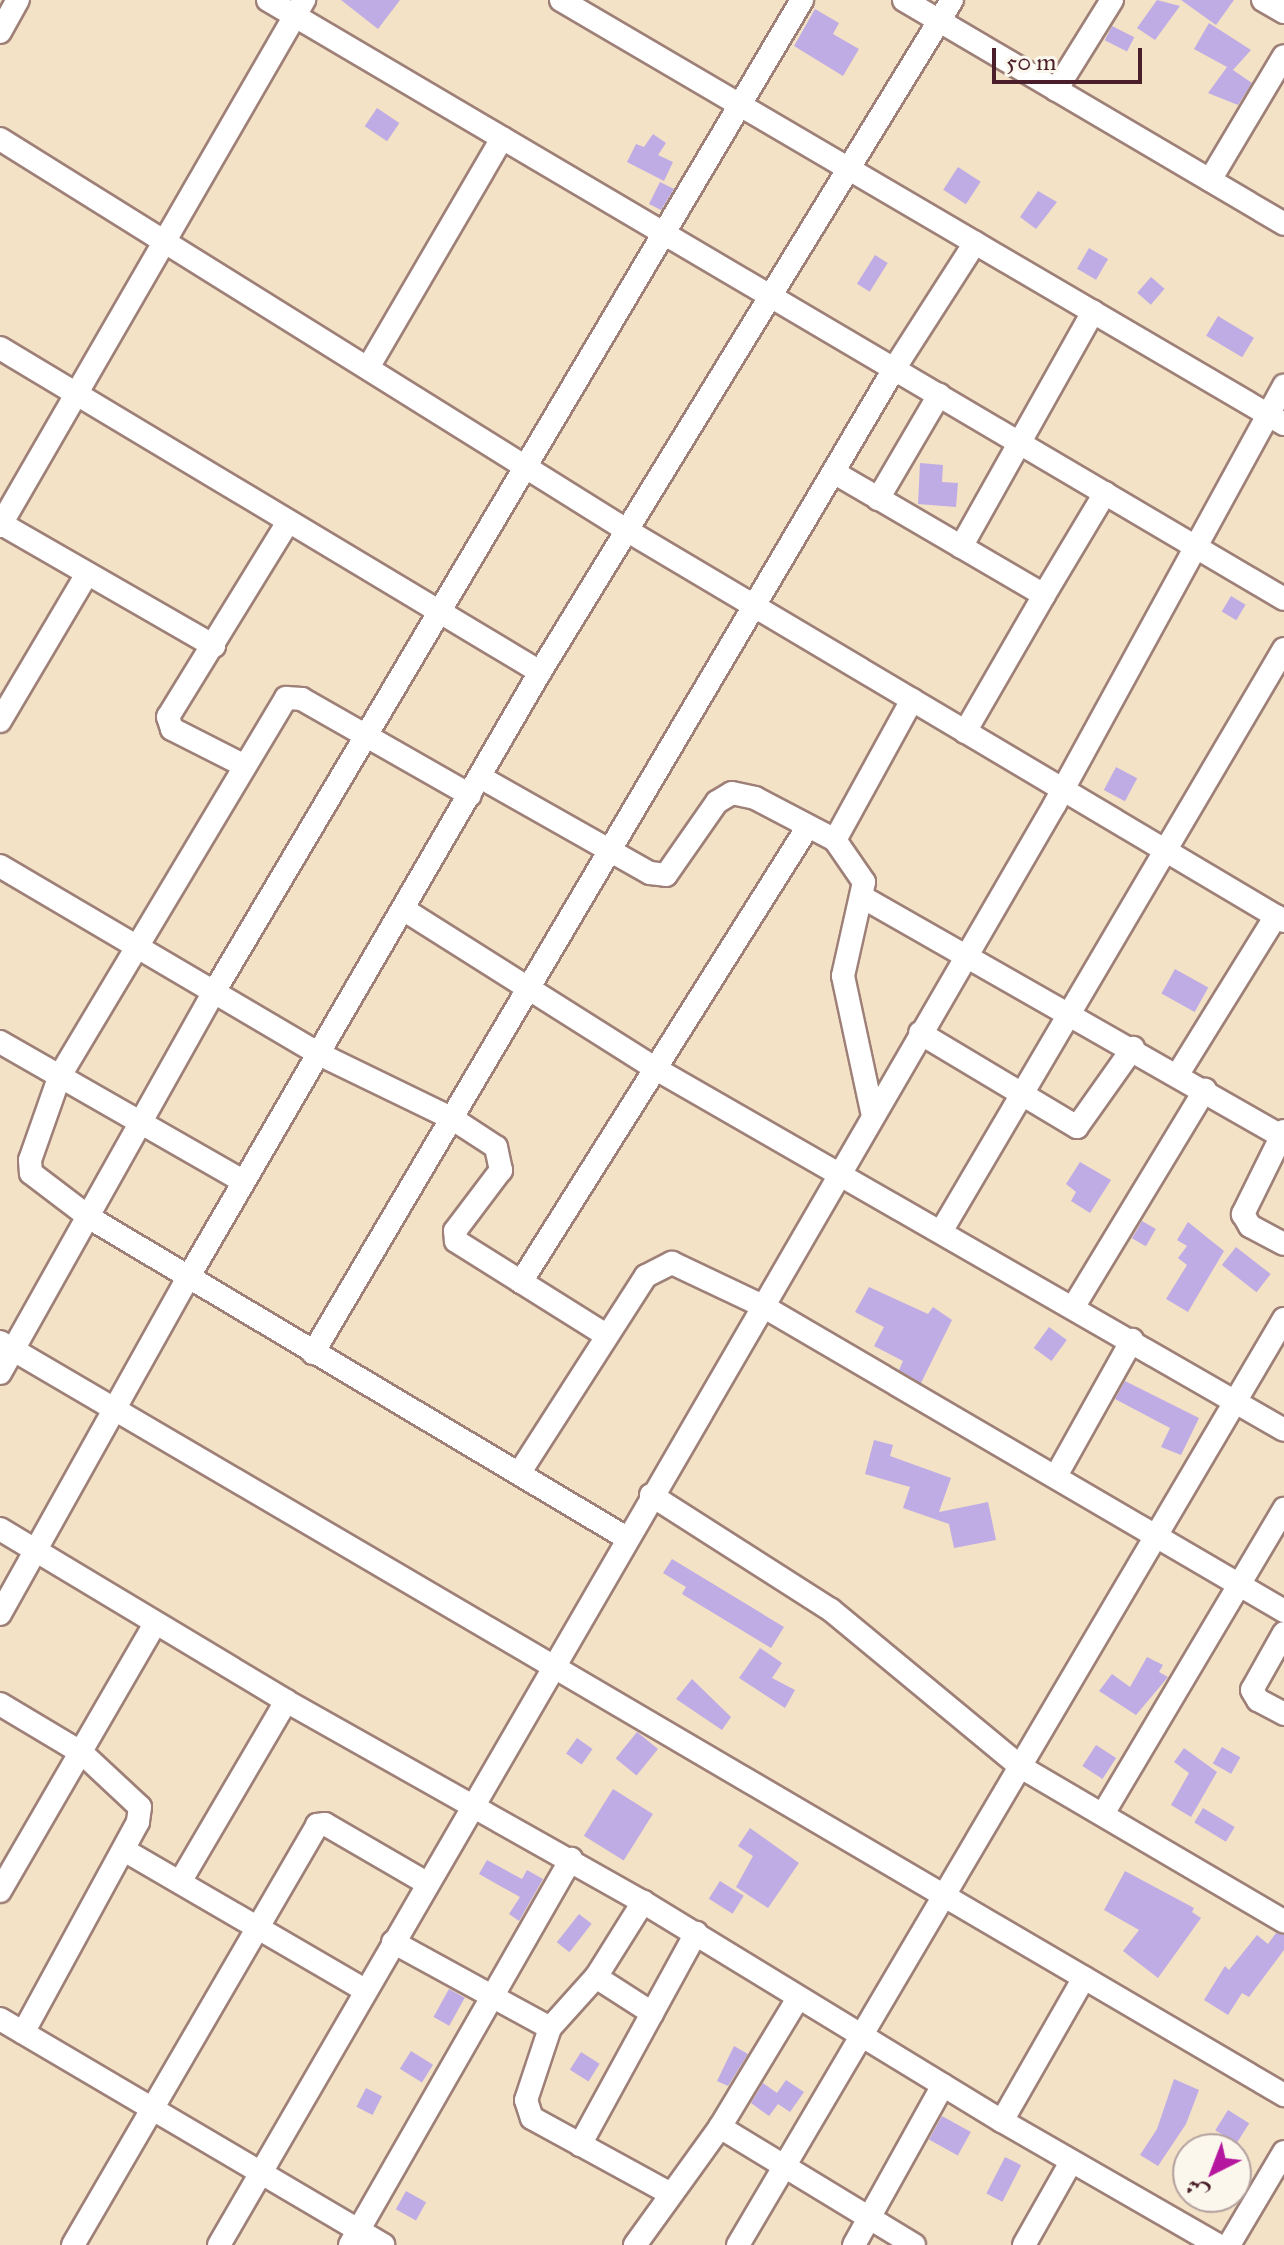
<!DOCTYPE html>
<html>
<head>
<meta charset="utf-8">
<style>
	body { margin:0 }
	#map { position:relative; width:1284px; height:2245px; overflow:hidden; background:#f3e2c5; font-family:"IM FELL Great Primer",Amiri,serif }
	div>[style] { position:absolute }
	.building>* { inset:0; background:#bface5; transform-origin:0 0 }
	.roads { filter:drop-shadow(2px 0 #9e8078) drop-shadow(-2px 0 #9e8078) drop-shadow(0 2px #9e8078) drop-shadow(0 -2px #9e8078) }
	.minor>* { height:22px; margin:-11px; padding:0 11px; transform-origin:11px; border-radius:11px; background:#fff }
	span { translate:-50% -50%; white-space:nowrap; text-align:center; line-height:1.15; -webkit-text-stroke:8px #fbf7ec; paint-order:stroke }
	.north { position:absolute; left:1172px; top:2133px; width:80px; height:80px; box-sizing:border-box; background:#fbf7ec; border:2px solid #b4a19f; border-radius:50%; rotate:222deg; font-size:22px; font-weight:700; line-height:32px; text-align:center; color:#4a1f2b }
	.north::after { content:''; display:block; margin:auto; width:28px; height:36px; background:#b5179e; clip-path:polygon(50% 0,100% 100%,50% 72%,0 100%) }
	.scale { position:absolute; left:992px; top:48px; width:150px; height:36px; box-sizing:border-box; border:4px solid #4a1f2b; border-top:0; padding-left:10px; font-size:24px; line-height:28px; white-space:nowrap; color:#4a1f2b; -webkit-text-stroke:6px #fbf7ec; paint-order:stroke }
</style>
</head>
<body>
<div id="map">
	<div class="building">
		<div style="clip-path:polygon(341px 0,400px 0,378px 29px)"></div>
		<div style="clip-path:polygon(1157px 0,1180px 6px,1155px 40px,1137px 28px)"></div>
		<div style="clip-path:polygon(1181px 0,1234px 0,1216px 25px)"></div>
		<div style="clip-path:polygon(815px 9px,839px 23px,833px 34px,859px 49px,843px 76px,794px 46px)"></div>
		<div style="clip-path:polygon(1209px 23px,1251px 50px,1233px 70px,1252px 83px,1238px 105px,1208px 93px,1227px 67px,1194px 49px)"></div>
		<div style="left:1112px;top:26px;width:25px;height:16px;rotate:27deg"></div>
		<div style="left:377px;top:108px;width:27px;height:22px;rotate:34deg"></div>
		<div style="clip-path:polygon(653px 134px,666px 143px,658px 155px,673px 162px,664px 181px,627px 162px,636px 144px,644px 147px)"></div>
		<div style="left:958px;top:167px;width:27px;height:27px;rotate:33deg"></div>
		<div style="clip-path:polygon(660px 182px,674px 189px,661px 210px,649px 204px)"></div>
		<div style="clip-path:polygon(1038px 191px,1057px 202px,1036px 229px,1020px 217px)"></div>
		<div style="left:1089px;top:248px;width:22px;height:24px;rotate:30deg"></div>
		<div style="left:875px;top:255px;width:15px;height:34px;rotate:32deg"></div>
		<div style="left:1151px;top:277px;width:18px;height:21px;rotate:41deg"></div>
		<div style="left:1218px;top:316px;width:42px;height:23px;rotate:31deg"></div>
		<div style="clip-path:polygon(920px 463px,943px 465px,942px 482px,958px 483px,956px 507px,918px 504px)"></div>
		<div style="left:1231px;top:596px;width:17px;height:18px;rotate:31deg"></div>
		<div style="left:1116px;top:767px;width:24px;height:26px;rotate:28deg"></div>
		<div style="left:1175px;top:969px;width:38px;height:28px;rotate:29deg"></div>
		<div style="clip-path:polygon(1080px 1162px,1111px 1180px,1090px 1213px,1071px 1201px,1076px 1192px,1066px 1184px)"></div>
		<div style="left:1142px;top:1221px;width:16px;height:20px;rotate:30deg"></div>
		<div style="clip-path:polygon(1188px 1222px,1224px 1251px,1188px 1312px,1166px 1299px,1187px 1265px,1178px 1258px,1187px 1246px,1177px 1240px)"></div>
		<div style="left:1236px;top:1247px;width:44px;height:23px;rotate:38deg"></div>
		<div style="clip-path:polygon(869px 1287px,928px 1314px,933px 1307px,952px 1320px,921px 1383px,899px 1370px,903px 1361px,874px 1346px,884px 1327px,855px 1312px)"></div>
		<div style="left:1049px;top:1327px;width:22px;height:26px;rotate:36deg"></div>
		<div style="clip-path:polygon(1125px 1381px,1199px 1418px,1181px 1455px,1161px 1447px,1170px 1428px,1115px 1399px)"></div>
		<div style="clip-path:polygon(874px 1440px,893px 1445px,890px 1456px,951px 1478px,939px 1512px,988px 1502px,996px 1540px,954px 1548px,949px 1524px,903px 1508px,910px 1487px,865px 1474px)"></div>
		<div style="clip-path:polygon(672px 1559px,784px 1627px,771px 1648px,682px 1594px,686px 1587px,663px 1573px)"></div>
		<div style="clip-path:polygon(760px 1648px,782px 1663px,772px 1678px,795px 1690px,785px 1708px,739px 1678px)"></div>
		<div style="clip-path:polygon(1147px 1657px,1163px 1665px,1159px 1672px,1168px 1677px,1136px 1715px,1099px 1691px,1112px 1674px,1130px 1687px)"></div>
		<div style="clip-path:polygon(692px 1679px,731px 1717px,722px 1730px,676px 1699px)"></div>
		<div style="left:637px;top:1732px;width:27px;height:34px;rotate:39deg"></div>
		<div style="left:577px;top:1738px;width:19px;height:19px;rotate:35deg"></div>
		<div style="left:1096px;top:1745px;width:24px;height:25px;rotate:33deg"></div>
		<div style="left:1222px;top:1747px;width:21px;height:19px;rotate:29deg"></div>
		<div style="clip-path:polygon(1184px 1748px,1217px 1772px,1191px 1817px,1171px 1805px,1189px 1773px,1174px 1762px)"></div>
		<div style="left:613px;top:1789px;width:47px;height:55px;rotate:32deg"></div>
		<div style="left:1203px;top:1808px;width:37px;height:17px;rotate:31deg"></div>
		<div style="clip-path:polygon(750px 1828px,799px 1863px,768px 1908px,736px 1887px,753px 1856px,738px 1846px)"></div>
		<div style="clip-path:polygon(487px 1860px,522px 1879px,527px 1870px,543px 1879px,519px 1921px,509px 1914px,520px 1897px,479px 1874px)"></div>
		<div style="clip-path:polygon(1125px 1871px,1194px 1908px,1192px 1912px,1201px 1918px,1158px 1978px,1123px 1951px,1139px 1930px,1104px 1910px)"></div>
		<div style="left:720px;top:1881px;width:28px;height:21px;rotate:32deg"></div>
		<div style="left:579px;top:1914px;width:16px;height:36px;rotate:38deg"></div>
		<div style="clip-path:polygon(1276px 1933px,1284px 1935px,1284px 1950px,1249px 1997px,1242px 1993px,1228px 2015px,1204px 2000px,1225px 1966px,1229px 1970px,1257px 1935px,1268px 1944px)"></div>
		<div style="left:449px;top:1989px;width:18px;height:32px;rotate:29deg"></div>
		<div style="clip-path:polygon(734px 2046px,748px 2054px,728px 2086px,717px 2081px)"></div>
		<div style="left:411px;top:2051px;width:26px;height:21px;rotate:32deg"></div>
		<div style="left:581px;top:2052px;width:22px;height:21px;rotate:32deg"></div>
		<div style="clip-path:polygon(1174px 2079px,1199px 2090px,1186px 2124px,1158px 2166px,1140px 2155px,1157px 2129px)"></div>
		<div style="clip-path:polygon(786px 2080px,804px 2092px,790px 2112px,778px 2104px,769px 2116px,751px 2103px,763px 2083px,777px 2093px)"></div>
		<div style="left:366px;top:2088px;width:18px;height:21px;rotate:27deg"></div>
		<div style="left:1228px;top:2110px;width:25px;height:24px;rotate:32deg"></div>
		<div style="left:942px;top:2116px;width:33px;height:27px;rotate:29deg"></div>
		<div style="left:1005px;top:2157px;width:18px;height:41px;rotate:27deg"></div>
		<div style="left:406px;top:2191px;width:23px;height:21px;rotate:29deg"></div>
	</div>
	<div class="roads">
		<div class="minor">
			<div style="left:268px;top:0;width:1179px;rotate:30.52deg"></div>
			<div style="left:561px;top:0;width:838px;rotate:30.39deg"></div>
			<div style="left:904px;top:0;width:441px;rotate:30.5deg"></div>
			<div style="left:1263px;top:0;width:24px;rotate:30deg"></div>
			<div style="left:0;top:32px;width:37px;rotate:-61deg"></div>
			<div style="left:1056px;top:90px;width:106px;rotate:-58.1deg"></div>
			<div style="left:0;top:139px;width:740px;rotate:31.97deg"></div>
			<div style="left:628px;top:531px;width:763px;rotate:30.73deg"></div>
			<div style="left:1210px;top:180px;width:144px;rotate:-59.2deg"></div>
			<div style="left:0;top:348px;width:630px;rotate:30.96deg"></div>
			<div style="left:369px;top:366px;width:264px;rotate:-59.7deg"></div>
			<div style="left:835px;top:473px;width:242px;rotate:30.3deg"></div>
			<div style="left:1044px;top:595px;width:119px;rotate:-59.1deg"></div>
			<div style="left:878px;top:499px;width:121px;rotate:-59.6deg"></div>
			<div style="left:0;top:523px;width:247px;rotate:29.9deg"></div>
			<div style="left:0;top:526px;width:608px;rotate:-59.97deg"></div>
			<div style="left:961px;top:547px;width:270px;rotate:-60.7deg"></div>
			<div style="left:0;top:721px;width:171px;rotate:-59.4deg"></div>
			<div style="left:965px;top:732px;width:158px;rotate:-60deg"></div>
			<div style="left:245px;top:766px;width:82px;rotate:-153.1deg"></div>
			<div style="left:172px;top:729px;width:13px;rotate:-108deg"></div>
			<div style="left:168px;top:717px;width:229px;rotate:-58.4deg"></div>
			<div style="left:480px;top:777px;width:195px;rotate:29.5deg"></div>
			<div style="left:650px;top:873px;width:16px;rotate:7deg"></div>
			<div style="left:666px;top:875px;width:89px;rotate:-55.1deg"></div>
			<div style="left:717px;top:802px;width:17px;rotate:-31deg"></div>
			<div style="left:732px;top:793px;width:24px;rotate:12deg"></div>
			<div style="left:755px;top:798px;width:90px;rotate:27.7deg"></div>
			<div style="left:835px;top:840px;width:51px;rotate:55.4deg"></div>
			<div style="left:864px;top:882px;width:96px;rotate:102.6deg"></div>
			<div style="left:843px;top:976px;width:143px;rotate:77.9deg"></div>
			<div style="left:470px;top:795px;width:193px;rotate:-150.3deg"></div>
			<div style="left:302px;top:699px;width:16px;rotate:-176deg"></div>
			<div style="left:286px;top:698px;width:440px;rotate:120.9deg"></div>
			<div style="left:60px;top:1075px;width:90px;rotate:109.4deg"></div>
			<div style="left:30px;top:1160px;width:13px;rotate:86deg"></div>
			<div style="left:31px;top:1173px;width:74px;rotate:37.3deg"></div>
			<div style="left:90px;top:1218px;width:623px;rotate:30.81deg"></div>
			<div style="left:835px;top:840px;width:160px;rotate:-61.2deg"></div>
			<div style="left:0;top:866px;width:368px;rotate:30.5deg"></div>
			<div style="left:317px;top:1053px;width:151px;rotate:25.9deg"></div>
			<div style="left:453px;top:1119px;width:51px;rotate:33.1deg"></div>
			<div style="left:496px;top:1147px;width:24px;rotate:78deg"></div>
			<div style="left:501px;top:1170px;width:76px;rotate:127deg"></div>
			<div style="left:455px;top:1231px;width:10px;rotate:84deg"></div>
			<div style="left:456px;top:1241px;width:177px;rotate:32.1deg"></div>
			<div style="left:864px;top:898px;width:480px;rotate:29.7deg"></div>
			<div style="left:403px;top:909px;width:299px;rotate:32.3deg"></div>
			<div style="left:656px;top:1069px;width:724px;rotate:29.89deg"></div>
			<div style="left:920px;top:1033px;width:183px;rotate:30.9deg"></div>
			<div style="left:1077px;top:1127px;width:97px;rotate:-54.7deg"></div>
			<div style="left:0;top:1042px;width:280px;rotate:29.8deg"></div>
			<div style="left:1178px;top:1074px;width:186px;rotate:-58.2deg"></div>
			<div style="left:1284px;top:1131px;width:93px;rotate:116.3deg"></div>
			<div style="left:1243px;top:1214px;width:14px;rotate:60deg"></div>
			<div style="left:1250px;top:1226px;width:38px;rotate:28deg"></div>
			<div style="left:942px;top:1230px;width:674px;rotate:-59.52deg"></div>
			<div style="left:521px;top:1282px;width:537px;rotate:-57.79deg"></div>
			<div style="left:1074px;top:1306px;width:253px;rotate:-58.8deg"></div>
			<div style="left:0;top:1342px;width:1489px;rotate:30.39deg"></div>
			<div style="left:313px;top:1353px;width:1143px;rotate:-59.44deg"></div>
			<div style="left:894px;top:369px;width:150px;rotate:-57.3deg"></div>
			<div style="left:0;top:1373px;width:437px;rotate:-60.7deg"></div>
			<div style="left:214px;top:992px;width:1153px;rotate:-59.34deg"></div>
			<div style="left:520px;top:1472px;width:233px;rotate:-57.3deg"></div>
			<div style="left:646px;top:1276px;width:29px;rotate:-27deg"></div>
			<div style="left:672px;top:1263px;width:98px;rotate:25.3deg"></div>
			<div style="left:761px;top:1305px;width:606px;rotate:30.33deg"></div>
			<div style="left:1056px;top:1476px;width:156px;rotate:-60.8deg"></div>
			<div style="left:651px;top:1495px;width:214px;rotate:32.6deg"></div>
			<div style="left:831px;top:1610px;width:246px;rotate:39.6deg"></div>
			<div style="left:1021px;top:1767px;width:305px;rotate:30.4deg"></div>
			<div style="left:0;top:1529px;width:334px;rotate:31deg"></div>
			<div style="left:286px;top:1701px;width:410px;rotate:29.4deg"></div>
			<div style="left:643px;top:1902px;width:421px;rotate:31.4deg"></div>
			<div style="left:1002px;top:2121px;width:249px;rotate:29.9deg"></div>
			<div style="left:0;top:1614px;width:385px;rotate:-60.8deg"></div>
			<div style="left:188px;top:1278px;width:701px;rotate:-59.85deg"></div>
			<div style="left:540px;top:672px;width:788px;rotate:-58.49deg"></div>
			<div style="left:1284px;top:1633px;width:65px;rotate:119.3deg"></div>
			<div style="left:1252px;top:1690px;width:12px;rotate:59deg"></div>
			<div style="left:1258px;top:1700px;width:30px;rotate:28deg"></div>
			<div style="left:0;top:1704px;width:96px;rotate:30.9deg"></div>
			<div style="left:82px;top:1753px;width:79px;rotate:43deg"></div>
			<div style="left:140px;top:1807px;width:15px;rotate:98deg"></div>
			<div style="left:138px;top:1822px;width:240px;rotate:118.6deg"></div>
			<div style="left:1103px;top:1814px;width:355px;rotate:-59.3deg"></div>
			<div style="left:124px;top:1850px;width:279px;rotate:30.2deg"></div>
			<div style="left:180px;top:1882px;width:210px;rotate:-59.6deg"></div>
			<div style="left:0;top:1891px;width:309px;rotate:-59.9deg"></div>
			<div style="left:393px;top:1942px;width:179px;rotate:28.7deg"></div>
			<div style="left:550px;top:2028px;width:76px;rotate:108.4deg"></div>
			<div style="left:526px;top:2100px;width:19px;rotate:72deg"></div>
			<div style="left:532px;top:2118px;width:156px;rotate:28.7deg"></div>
			<div style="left:596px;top:1977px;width:67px;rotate:32.7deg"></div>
			<div style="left:0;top:2019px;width:445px;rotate:30.5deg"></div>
			<div style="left:550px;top:2028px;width:69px;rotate:-48deg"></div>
			<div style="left:596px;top:1977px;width:89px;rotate:-57.9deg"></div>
			<div style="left:1002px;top:2121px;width:165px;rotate:-60.2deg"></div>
			<div style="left:720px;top:2127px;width:227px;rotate:31.3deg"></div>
			<div style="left:580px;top:2145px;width:242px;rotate:-61.3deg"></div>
			<div style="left:73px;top:2245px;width:486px;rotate:-59.8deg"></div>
			<div style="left:317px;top:1825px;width:8px;rotate:-7deg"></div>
			<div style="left:325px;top:1824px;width:119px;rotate:30.2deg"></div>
			<div style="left:219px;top:2245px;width:1666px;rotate:-59.88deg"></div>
			<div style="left:1055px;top:804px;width:477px;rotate:-61.3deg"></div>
			<div style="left:350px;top:2245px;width:445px;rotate:-60.2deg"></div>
			<div style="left:635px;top:2245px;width:145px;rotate:-54.2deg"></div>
			<div style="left:720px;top:2127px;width:151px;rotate:-58.8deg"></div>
			<div style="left:738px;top:2245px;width:1075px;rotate:-59.48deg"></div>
			<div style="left:854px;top:2245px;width:183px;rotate:-60.9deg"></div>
			<div style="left:1024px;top:2245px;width:95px;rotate:-60.5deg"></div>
			<div style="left:1229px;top:2245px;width:108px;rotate:-59.4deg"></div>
		</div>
	</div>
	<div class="north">ش</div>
	<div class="scale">50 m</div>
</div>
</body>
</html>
